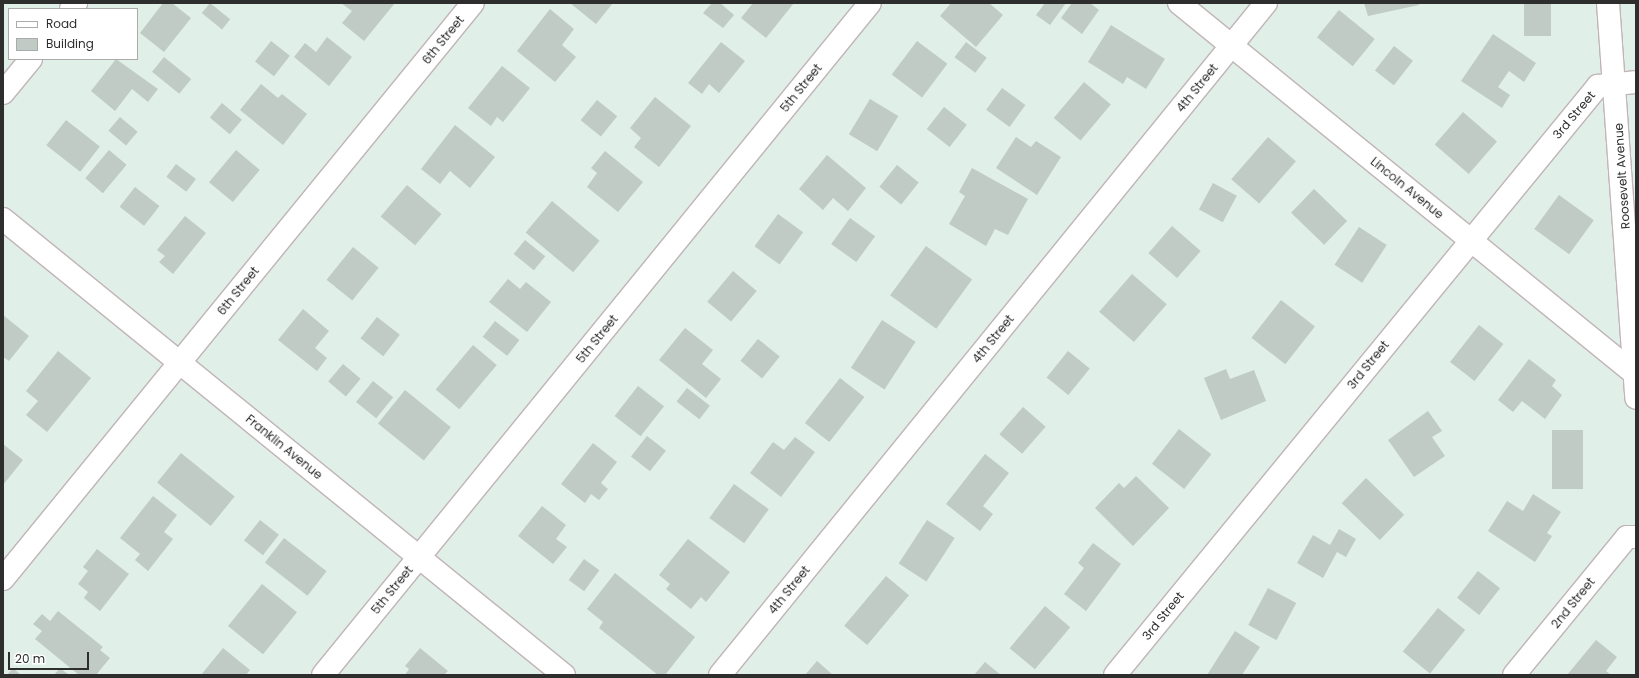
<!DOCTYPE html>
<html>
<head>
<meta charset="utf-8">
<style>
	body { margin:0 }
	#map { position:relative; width:1639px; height:678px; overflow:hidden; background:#e0efe7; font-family:Poppins,sans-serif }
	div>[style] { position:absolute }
	.building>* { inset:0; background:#bfcbc4; transform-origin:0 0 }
	.roads { filter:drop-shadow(1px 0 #c1b4b8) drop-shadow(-1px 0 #c1b4b8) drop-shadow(0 1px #c1b4b8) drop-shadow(0 -1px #c1b4b8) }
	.street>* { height:22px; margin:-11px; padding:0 11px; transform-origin:11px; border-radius:11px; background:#fff }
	span { translate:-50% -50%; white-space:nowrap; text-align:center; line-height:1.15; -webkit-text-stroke:3px #fff; paint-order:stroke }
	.street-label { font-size:12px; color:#2e2e2e }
	.frame { position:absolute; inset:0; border:4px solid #2e2e2e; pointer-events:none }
	.legend { position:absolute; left:8px; top:8px; width:130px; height:52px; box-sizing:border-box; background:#fff; border:1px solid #ababab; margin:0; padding:5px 7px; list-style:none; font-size:12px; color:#2e2e2e }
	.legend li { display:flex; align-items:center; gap:8px; height:20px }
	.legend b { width:20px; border:1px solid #ababab }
	.scale { position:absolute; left:8px; top:652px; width:81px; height:18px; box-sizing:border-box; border:2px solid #2e2e2e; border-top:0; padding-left:5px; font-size:12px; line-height:14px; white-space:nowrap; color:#2e2e2e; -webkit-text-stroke:3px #fff; paint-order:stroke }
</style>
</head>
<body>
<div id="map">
	<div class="building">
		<div style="clip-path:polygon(163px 3px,172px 3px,191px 18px,164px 52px,140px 33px)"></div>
		<div style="left:210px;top:3px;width:26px;height:13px;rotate:39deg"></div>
		<div style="clip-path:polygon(341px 3px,395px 3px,364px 41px,342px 23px,352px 11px)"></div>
		<div style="clip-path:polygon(570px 3px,613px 3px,596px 24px)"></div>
		<div style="clip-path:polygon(712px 3px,720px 3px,734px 15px,723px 28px,703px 13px)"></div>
		<div style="clip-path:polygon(753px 3px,794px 3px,766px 38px,741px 18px)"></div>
		<div style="clip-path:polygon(951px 3px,989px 3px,1003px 15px,976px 47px,940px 16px)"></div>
		<div style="clip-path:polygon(1045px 3px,1066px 3px,1050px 25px,1036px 15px)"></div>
		<div style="clip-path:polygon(1072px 3px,1090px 3px,1099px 10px,1082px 34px,1061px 18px)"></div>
		<div style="clip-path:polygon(1364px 3px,1418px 3px,1419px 5px,1368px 16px)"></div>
		<div style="left:1524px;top:3px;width:27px;height:33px"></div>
		<div style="clip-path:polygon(550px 9px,574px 29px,562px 45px,576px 57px,555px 82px,517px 51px)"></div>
		<div style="left:1339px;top:10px;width:46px;height:35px;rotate:39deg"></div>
		<div style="clip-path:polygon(1111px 25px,1165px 59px,1146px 89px,1127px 77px,1123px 84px,1088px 62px)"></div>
		<div style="clip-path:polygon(1493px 34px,1536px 63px,1524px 82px,1509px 71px,1498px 87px,1510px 95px,1502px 108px,1461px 81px)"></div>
		<div style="clip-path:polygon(327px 37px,352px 57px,329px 86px,294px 57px,305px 43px,316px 52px)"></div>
		<div style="left:271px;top:41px;width:24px;height:26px;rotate:38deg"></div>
		<div style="left:917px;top:41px;width:38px;height:42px;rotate:37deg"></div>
		<div style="clip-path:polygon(721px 42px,745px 61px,719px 93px,709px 84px,702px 94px,688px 83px)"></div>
		<div style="left:966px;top:42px;width:26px;height:19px;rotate:37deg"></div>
		<div style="left:1394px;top:46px;width:24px;height:31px;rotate:38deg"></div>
		<div style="left:164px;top:57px;width:35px;height:19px;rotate:39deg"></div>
		<div style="clip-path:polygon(116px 59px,158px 89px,148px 102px,132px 89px,115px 111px,91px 91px)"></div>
		<div style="clip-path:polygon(502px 66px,530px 88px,503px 122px,497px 117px,491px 126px,468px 108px)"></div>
		<div style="left:1084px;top:82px;width:35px;height:47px;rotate:40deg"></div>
		<div style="clip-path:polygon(261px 84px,278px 98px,282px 94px,307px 114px,283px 145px,240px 110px)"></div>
		<div style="left:1002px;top:88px;width:29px;height:27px;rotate:36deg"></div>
		<div style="clip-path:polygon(655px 97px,691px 126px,659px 167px,634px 147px,641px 138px,630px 128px)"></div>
		<div style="left:870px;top:99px;width:33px;height:41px;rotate:31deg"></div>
		<div style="left:597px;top:100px;width:26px;height:26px;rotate:39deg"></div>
		<div style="left:222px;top:103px;width:26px;height:19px;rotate:40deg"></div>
		<div style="left:944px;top:107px;width:29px;height:28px;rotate:38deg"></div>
		<div style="left:1463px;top:112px;width:45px;height:43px;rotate:41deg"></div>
		<div style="left:120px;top:117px;width:23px;height:18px;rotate:40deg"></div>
		<div style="left:66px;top:120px;width:43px;height:32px;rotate:38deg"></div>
		<div style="clip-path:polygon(455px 125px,495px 157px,470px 188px,450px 171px,440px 184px,421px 169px)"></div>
		<div style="clip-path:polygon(1016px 137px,1031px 147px,1036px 141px,1061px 157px,1037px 195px,996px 168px)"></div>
		<div style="left:1268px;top:137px;width:37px;height:56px;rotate:41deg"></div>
		<div style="left:109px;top:150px;width:23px;height:37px;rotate:40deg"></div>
		<div style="left:236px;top:150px;width:31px;height:42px;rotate:40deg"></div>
		<div style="clip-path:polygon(605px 151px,643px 182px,618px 212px,587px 187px,597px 173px,591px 168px)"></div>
		<div style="clip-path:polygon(827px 155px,866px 188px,848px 211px,833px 198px,823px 210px,799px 189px)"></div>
		<div style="left:176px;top:164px;width:25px;height:16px;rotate:37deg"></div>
		<div style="left:897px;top:165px;width:28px;height:28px;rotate:39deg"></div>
		<div style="clip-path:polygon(972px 168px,1028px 199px,1008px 235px,995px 229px,986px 246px,949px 224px,965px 196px,959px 192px)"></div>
		<div style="left:1213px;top:183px;width:27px;height:30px;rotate:28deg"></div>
		<div style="left:407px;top:185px;width:45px;height:41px;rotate:40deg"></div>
		<div style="left:135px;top:187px;width:31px;height:25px;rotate:38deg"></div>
		<div style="left:1314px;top:189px;width:46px;height:33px;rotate:44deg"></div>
		<div style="left:1559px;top:195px;width:43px;height:42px;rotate:36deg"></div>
		<div style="left:552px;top:201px;width:62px;height:41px;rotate:40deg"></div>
		<div style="left:778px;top:214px;width:31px;height:40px;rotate:36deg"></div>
		<div style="clip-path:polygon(185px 216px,206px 233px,173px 274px,159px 262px,165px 256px,157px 250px)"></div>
		<div style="left:850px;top:218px;width:31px;height:32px;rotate:36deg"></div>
		<div style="left:1172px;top:226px;width:38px;height:36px;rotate:41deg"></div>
		<div style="left:1359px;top:227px;width:33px;height:45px;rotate:33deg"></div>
		<div style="left:525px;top:240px;width:26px;height:18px;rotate:39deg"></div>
		<div style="left:926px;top:246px;width:57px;height:61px;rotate:36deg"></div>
		<div style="left:353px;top:247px;width:33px;height:42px;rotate:39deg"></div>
		<div style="left:733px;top:271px;width:31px;height:40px;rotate:40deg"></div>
		<div style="left:1132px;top:274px;width:46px;height:50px;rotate:41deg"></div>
		<div style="clip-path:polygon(508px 279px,520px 289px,526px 282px,551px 302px,527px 332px,489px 302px)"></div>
		<div style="left:1281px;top:300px;width:43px;height:48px;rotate:38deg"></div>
		<div style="clip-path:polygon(303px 309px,329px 331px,315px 348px,327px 358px,317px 371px,278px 340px)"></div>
		<div style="clip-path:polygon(3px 315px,29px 336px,9px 361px,3px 357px)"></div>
		<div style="left:377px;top:317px;width:29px;height:27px;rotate:38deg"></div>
		<div style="left:882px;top:320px;width:40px;height:57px;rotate:33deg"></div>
		<div style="left:495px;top:321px;width:31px;height:20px;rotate:38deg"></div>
		<div style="left:1479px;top:325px;width:31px;height:47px;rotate:38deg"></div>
		<div style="clip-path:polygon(685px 328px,713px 350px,702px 364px,721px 379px,706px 398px,659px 360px)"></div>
		<div style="left:758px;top:339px;width:28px;height:28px;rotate:39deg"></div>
		<div style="left:473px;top:345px;width:31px;height:58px;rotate:40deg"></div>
		<div style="clip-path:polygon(58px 351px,91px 378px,47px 432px,26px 415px,38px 401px,26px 391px)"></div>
		<div style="left:1068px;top:351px;width:28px;height:34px;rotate:39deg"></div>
		<div style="clip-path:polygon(1529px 359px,1556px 380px,1552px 386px,1562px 395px,1545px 419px,1522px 401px,1513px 412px,1498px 400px)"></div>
		<div style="left:343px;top:364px;width:23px;height:23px;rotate:40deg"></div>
		<div style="clip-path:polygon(1226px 369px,1230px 379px,1254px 370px,1266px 401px,1221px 420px,1204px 378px)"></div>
		<div style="left:840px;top:378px;width:31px;height:57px;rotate:38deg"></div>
		<div style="left:373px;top:381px;width:26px;height:27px;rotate:39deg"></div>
		<div style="left:638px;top:386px;width:33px;height:38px;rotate:38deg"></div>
		<div style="left:687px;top:388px;width:29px;height:17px;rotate:38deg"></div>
		<div style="left:405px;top:390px;width:59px;height:43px;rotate:39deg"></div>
		<div style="left:1023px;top:407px;width:30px;height:36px;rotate:41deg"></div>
		<div style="clip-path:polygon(1428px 411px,1442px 431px,1432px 437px,1445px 456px,1414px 477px,1388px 440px)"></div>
		<div style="left:1179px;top:429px;width:41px;height:44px;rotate:38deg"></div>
		<div style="left:1552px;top:430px;width:31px;height:59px"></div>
		<div style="left:647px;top:436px;width:24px;height:26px;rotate:38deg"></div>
		<div style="clip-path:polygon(795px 437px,815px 452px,781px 497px,750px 473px,773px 442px,784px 450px)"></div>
		<div style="clip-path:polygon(593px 443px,617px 462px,601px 483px,608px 489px,599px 500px,591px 494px,585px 503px,561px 484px)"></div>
		<div style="clip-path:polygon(3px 444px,23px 460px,3px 485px)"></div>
		<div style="left:181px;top:453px;width:69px;height:38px;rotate:39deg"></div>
		<div style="clip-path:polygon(985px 454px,1009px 473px,983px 506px,993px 514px,980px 531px,946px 504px)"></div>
		<div style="clip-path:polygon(1136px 476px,1169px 508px,1133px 546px,1095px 508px,1119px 483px,1124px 488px)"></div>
		<div style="left:1366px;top:478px;width:53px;height:35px;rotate:44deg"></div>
		<div style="left:734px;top:484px;width:43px;height:42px;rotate:36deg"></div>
		<div style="clip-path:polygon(1533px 494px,1561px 512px,1547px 533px,1552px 536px,1535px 562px,1488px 531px,1507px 501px,1523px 511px)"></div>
		<div style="clip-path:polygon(153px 496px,177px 515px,164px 532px,173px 539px,148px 571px,135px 560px,140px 554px,120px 538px)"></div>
		<div style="clip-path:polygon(542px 506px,566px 525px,556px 539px,567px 547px,553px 564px,518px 536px)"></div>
		<div style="left:260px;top:520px;width:24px;height:26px;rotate:38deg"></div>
		<div style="left:927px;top:520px;width:33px;height:52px;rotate:33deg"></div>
		<div style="clip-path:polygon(1339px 529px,1356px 539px,1346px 557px,1337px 552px,1323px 578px,1297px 563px,1313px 535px,1330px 545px)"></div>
		<div style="left:284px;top:538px;width:54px;height:31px;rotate:38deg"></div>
		<div style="clip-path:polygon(688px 539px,730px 572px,706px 602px,701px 597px,691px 609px,666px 589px,670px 584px,659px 575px)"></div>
		<div style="clip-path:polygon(1093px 543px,1121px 564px,1086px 611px,1064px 594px,1084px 568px,1078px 563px)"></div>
		<div style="clip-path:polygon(97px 549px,129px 574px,100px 611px,84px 598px,88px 592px,78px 584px,88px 571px,83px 567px)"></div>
		<div style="left:584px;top:559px;width:19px;height:26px;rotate:36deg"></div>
		<div style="left:1478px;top:571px;width:28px;height:34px;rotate:38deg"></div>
		<div style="clip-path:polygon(615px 573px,695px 637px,665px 675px,658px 675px,599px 628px,603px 622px,587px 609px)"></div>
		<div style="left:886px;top:576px;width:30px;height:65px;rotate:40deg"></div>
		<div style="left:262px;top:584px;width:45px;height:54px;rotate:39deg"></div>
		<div style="left:1268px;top:588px;width:32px;height:42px;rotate:28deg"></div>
		<div style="left:1045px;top:606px;width:33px;height:55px;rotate:40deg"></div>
		<div style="left:1438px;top:608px;width:35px;height:56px;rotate:39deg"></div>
		<div style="clip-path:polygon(58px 611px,103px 647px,100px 650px,110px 658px,96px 675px,79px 675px,35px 639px,42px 631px,33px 624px,42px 614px,50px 621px)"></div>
		<div style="clip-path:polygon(1235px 631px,1260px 647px,1242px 675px,1207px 675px)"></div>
		<div style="clip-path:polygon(1596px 640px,1617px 657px,1606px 671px,1611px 675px,1567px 675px)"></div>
		<div style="clip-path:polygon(223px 648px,250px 670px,246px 675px,201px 675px)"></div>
		<div style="clip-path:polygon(420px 648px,448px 671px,444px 675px,405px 675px,409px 669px,405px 666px)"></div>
		<div style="clip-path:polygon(817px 661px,833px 675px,805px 675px)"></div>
		<div style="clip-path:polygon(985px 662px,1001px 675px,974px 675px)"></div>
		<div style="clip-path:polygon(13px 668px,21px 675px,7px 675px)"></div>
		<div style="clip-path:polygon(60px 668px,69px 675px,54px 675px)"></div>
	</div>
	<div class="roads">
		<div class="street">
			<div style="left:1179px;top:3px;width:588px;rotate:39.13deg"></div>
			<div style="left:1608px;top:3px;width:396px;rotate:85.9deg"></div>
			<div style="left:71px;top:9px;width:8px;rotate:-50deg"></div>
			<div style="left:3px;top:93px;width:44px;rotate:-50.5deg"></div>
			<div style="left:3px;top:219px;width:723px;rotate:39.11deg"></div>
			<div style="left:3px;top:579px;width:743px;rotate:-50.79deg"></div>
			<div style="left:323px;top:675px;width:866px;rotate:-50.85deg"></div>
			<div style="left:720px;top:675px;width:866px;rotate:-50.91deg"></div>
			<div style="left:1115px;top:675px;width:762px;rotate:-50.65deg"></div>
			<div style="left:1598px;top:86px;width:38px;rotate:-6deg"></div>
			<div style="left:1514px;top:675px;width:178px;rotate:-50.7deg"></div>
			<div style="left:1627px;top:537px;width:9px"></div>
		</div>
	</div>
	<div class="street-label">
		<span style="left:443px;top:40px;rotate:-51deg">6th Street</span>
		<span style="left:801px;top:88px;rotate:-51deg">5th Street</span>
		<span style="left:1197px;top:88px;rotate:-51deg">4th Street</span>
		<span style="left:1574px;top:115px;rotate:-50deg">3rd Street</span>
		<span style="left:1622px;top:176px;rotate:-94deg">Roosevelt Avenue</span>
		<span style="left:1407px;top:188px;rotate:39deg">Lincoln Avenue</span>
		<span style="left:238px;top:291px;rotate:-51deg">6th Street</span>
		<span style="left:597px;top:339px;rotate:-51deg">5th Street</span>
		<span style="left:993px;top:339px;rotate:-51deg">4th Street</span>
		<span style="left:1368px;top:365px;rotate:-51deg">3rd Street</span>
		<span style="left:284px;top:447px;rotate:39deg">Franklin Avenue</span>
		<span style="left:392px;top:590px;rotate:-51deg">5th Street</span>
		<span style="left:789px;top:590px;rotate:-51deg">4th Street</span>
		<span style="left:1573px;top:603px;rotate:-51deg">2nd Street</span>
		<span style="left:1163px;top:616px;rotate:-51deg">3rd Street</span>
	</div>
	<div class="frame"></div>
	<ul class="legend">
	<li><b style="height:5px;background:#fff"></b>Road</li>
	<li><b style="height:11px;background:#bfcbc4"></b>Building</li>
	</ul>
	<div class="scale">20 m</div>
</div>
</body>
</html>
